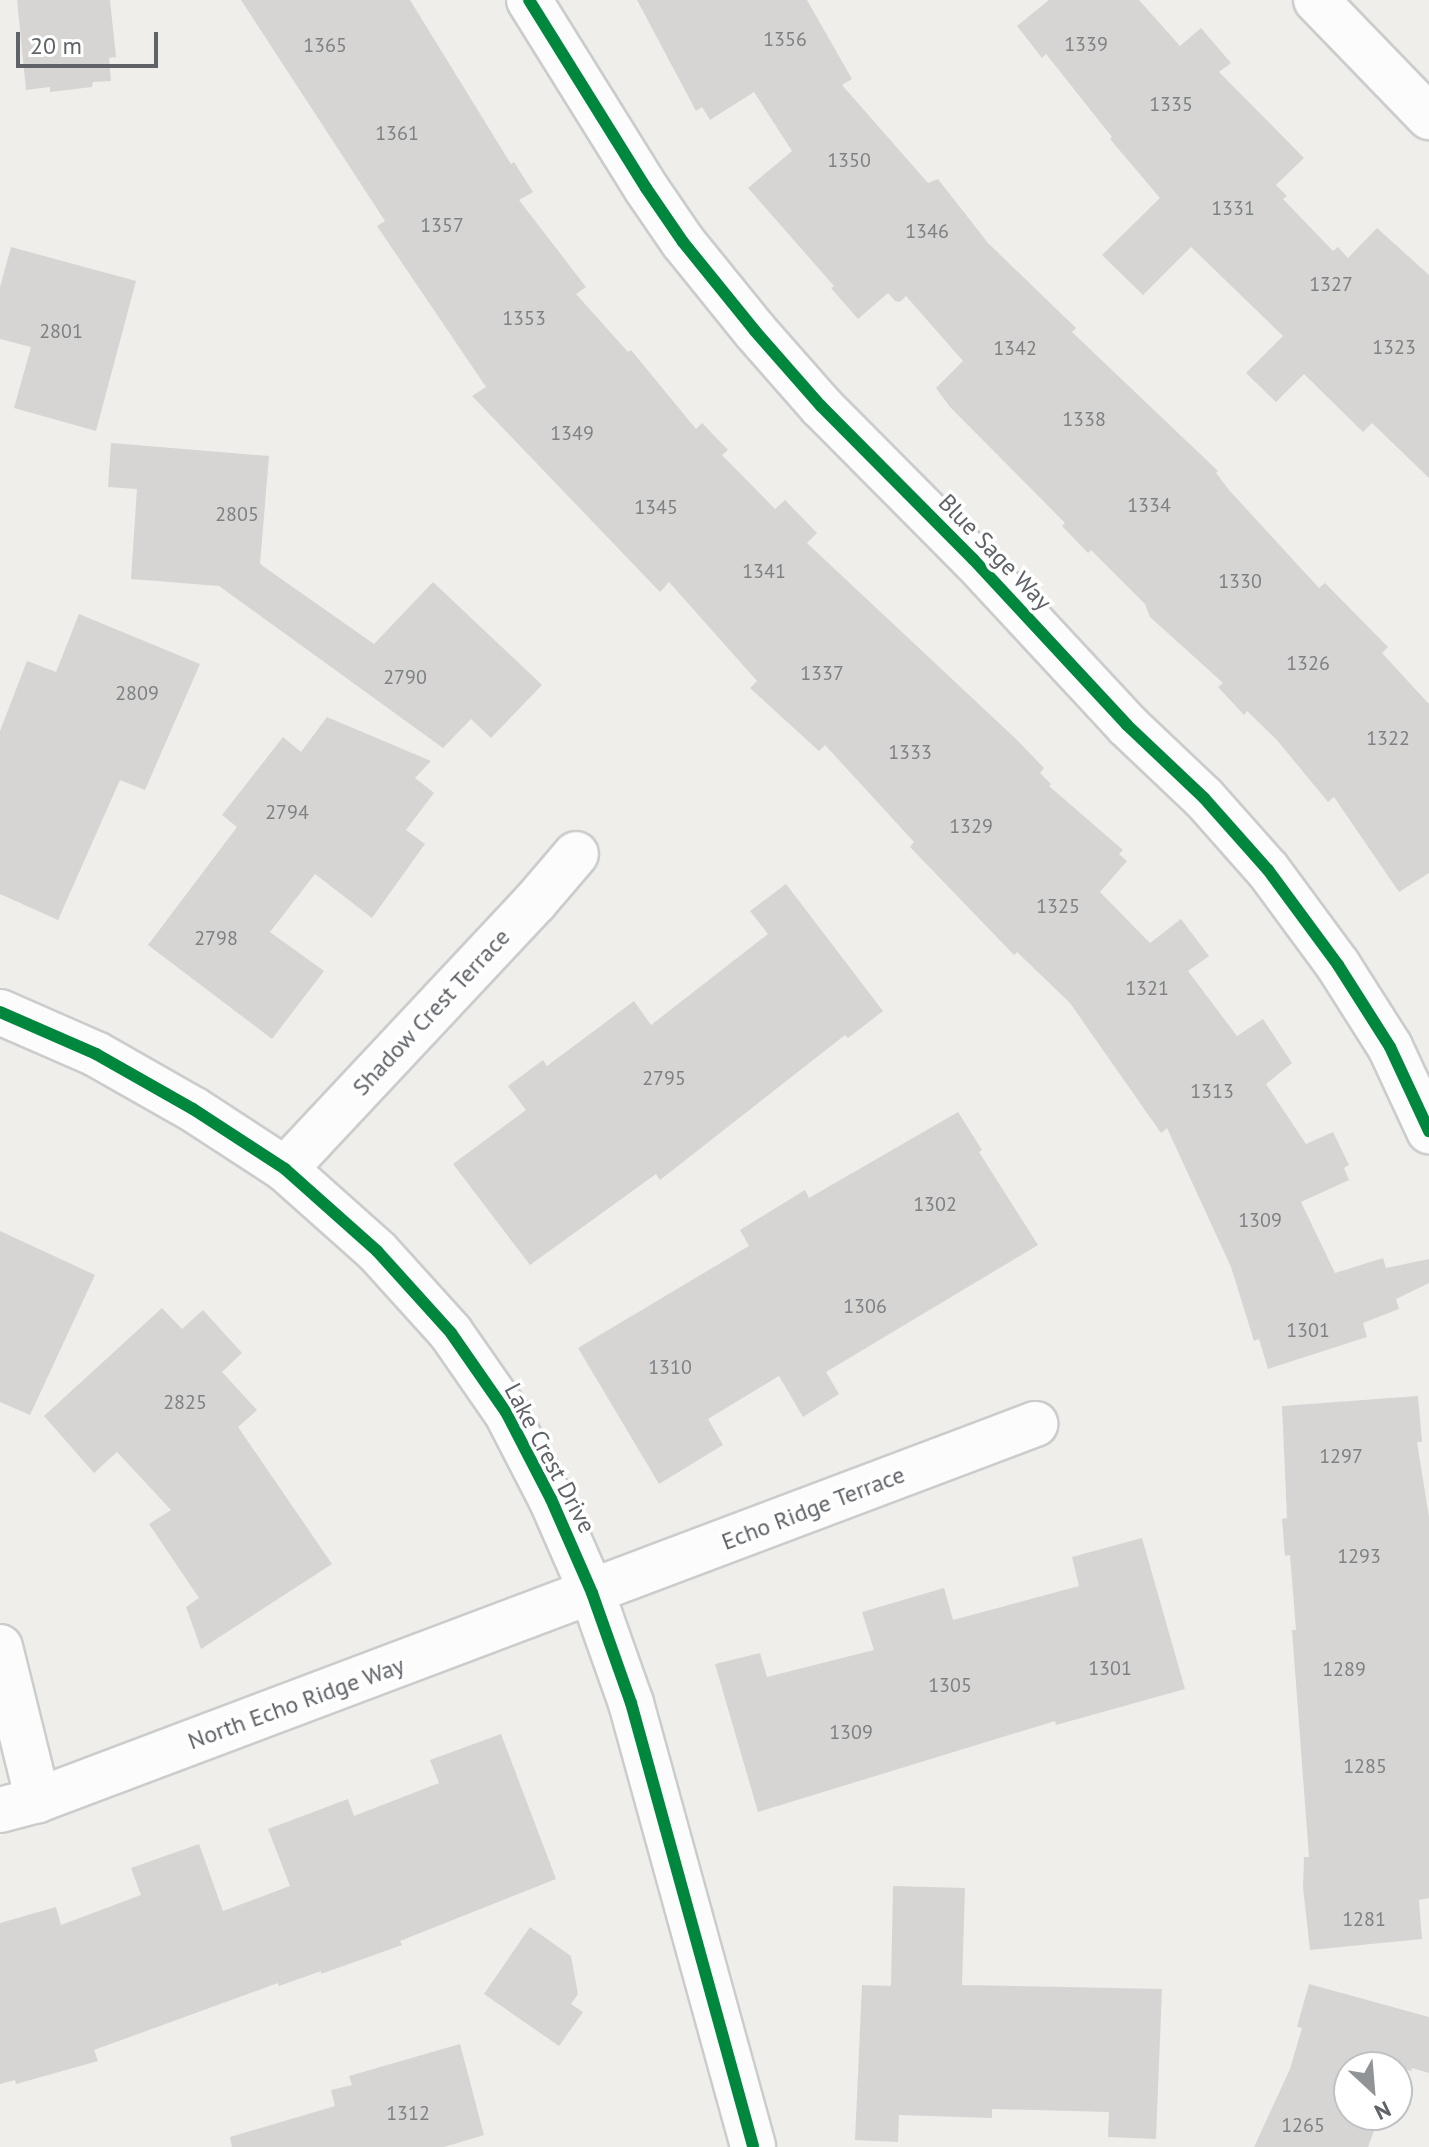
<!DOCTYPE html>
<html>
<head>
<meta charset="utf-8">
<style>
	body { margin:0 }
	#map { position:relative; width:1429px; height:2147px; overflow:hidden; background:#efeeea; font-family:"PT Sans",sans-serif }
	div>[style] { position:absolute }
	.building>* { inset:0; background:#d6d5d3 }
	.roads { filter:drop-shadow(2px 0 #cbcccc) drop-shadow(-2px 0 #cbcccc) drop-shadow(0 2px #cbcccc) drop-shadow(0 -2px #cbcccc) }
	.minor>* { height:44px; margin:-22px; padding:0 22px; transform-origin:22px; border-radius:22px; background:#fdfcfc }
	.secondary>* { height:44px; margin:-22px; padding:0 22px; transform-origin:22px; border-radius:22px; background:#fdfcfc }
	.cycleway>* { height:12px; margin:-6px; padding:0 6px; transform-origin:6px; border-radius:6px; background:#00873e }
	span { translate:-50% -50%; white-space:nowrap; text-align:center; line-height:1.15; -webkit-text-stroke:7px #fff; paint-order:stroke }
	.number-label { font-size:20px; color:#7e8184 }
	.number-label span { -webkit-text-stroke-width:0 }
	.street-label { font-size:24px; color:#5f6368 }
	.north { position:absolute; left:1333px; top:2051px; width:80px; height:80px; box-sizing:border-box; background:#fff; border:2px solid #bfc1c3; border-radius:50%; rotate:154deg; font-size:22px; font-weight:700; line-height:32px; text-align:center; color:#5f6368 }
	.north::after { content:''; display:block; margin:auto; width:28px; height:36px; background:#919496; clip-path:polygon(50% 0,100% 100%,50% 72%,0 100%) }
	.scale { position:absolute; left:16px; top:32px; width:142px; height:36px; box-sizing:border-box; border:4px solid #5f6368; border-top:0; padding-left:10px; font-size:24px; line-height:28px; white-space:nowrap; color:#5f6368; -webkit-text-stroke:6px #fff; paint-order:stroke }
</style>
</head>
<body>
<div id="map">
	<div class="building">
		<div style="clip-path:polygon(17px 0,110px 0,116px 57px,109px 58px,111px 81px,93px 82px,92px 87px,50px 92px,50px 87px,26px 90px)"></div>
		<div style="clip-path:polygon(241px 0,410px 0,511px 164px,514px 162px,533px 192px,519px 200px,586px 287px,576px 294px,628px 352px,631px 350px,696px 429px,702px 423px,728px 450px,722px 455px,775px 509px,785px 500px,817px 533px,807px 543px,1017px 740px,1044px 768px,1040px 773px,1051px 784px,1049px 786px,1123px 850px,1119px 854px,1127px 861px,1100px 892px,1150px 943px,1181px 919px,1209px 956px,1188px 971px,1237px 1036px,1263px 1019px,1292px 1063px,1266px 1084px,1306px 1144px,1333px 1132px,1349px 1165px,1344px 1168px,1349px 1180px,1301px 1202px,1335px 1273px,1383px 1258px,1386px 1268px,1429px 1259px,1429px 1283px,1396px 1299px,1399px 1309px,1363px 1323px,1367px 1337px,1268px 1369px,1259px 1339px,1254px 1341px,1231px 1267px,1167px 1128px,1161px 1133px,1070px 1003px,1017px 952px,1014px 955px,910px 847px,914px 842px,825px 745px,819px 751px,750px 688px,757px 681px,669px 582px,660px 592px,472px 396px,486px 387px,377px 226px,385px 221px)"></div>
		<div style="clip-path:polygon(637px 0,807px 0,852px 79px,842px 85px,928px 183px,938px 179px,988px 243px,1076px 328px,1072px 332px,1218px 471px,1216px 473px,1229px 490px,1319px 588px,1325px 583px,1388px 647px,1382px 653px,1429px 704px,1429px 873px,1399px 892px,1334px 797px,1328px 802px,1276px 739px,1247px 711px,1244px 715px,1218px 687px,1223px 683px,1150px 617px,1145px 604px,1091px 550px,1088px 553px,1062px 526px,1065px 523px,950px 407px,936px 388px,963px 361px,906px 296px,900px 302px,895px 301px,888px 293px,858px 319px,831px 288px,834px 286px,748px 188px,792px 151px,754px 92px,710px 120px,702px 107px,696px 111px)"></div>
		<div style="clip-path:polygon(1049px 0,1139px 0,1180px 46px,1201px 28px,1231px 63px,1219px 72px,1304px 158px,1276px 185px,1287px 196px,1283px 199px,1333px 251px,1338px 247px,1348px 258px,1377px 228px,1429px 275px,1429px 478px,1372px 423px,1363px 432px,1304px 374px,1276px 402px,1246px 373px,1283px 336px,1191px 247px,1143px 295px,1102px 255px,1160px 198px,1110px 139px,1112px 137px,1046px 54px,1042px 58px,1017px 26px)"></div>
		<div style="clip-path:polygon(11px 247px,136px 281px,96px 431px,14px 408px,31px 347px,0 339px,0 287px)"></div>
		<div style="clip-path:polygon(111px 443px,269px 456px,260px 564px,374px 644px,433px 582px,542px 685px,491px 738px,471px 719px,443px 748px,219px 586px,131px 579px,137px 489px,108px 487px)"></div>
		<div style="clip-path:polygon(79px 614px,200px 664px,145px 790px,120px 780px,58px 920px,0 894px,0 731px,27px 661px,56px 672px)"></div>
		<div style="clip-path:polygon(327px 717px,431px 761px,415px 778px,434px 793px,406px 830px,425px 844px,372px 918px,315px 874px,270px 932px,324px 971px,272px 1039px,148px 945px,237px 827px,222px 815px,283px 737px,301px 752px)"></div>
		<div style="clip-path:polygon(786px 884px,883px 1011px,848px 1038px,845px 1035px,660px 1180px,656px 1174px,530px 1265px,453px 1164px,526px 1110px,508px 1086px,543px 1060px,547px 1066px,634px 1001px,651px 1025px,768px 934px,750px 911px)"></div>
		<div style="clip-path:polygon(958px 1112px,982px 1150px,979px 1152px,1038px 1245px,826px 1372px,839px 1394px,803px 1417px,779px 1376px,708px 1419px,723px 1445px,659px 1484px,578px 1348px,749px 1246px,740px 1230px,805px 1190px,809px 1198px)"></div>
		<div style="clip-path:polygon(0 1231px,95px 1275px,30px 1415px,0 1402px)"></div>
		<div style="clip-path:polygon(162px 1308px,182px 1329px,203px 1310px,242px 1353px,222px 1372px,257px 1410px,238px 1427px,332px 1564px,201px 1649px,186px 1607px,199px 1598px,149px 1524px,171px 1510px,117px 1452px,94px 1473px,44px 1416px)"></div>
		<div style="clip-path:polygon(1418px 1396px,1422px 1442px,1417px 1442px,1429px 1517px,1429px 1898px,1419px 1900px,1422px 1939px,1310px 1950px,1303px 1887px,1304px 1857px,1309px 1857px,1292px 1630px,1296px 1630px,1290px 1555px,1285px 1556px,1282px 1519px,1287px 1518px,1282px 1406px)"></div>
		<div style="clip-path:polygon(1142px 1538px,1185px 1689px,1056px 1725px,1055px 1721px,758px 1812px,715px 1664px,760px 1653px,767px 1677px,874px 1650px,862px 1612px,944px 1588px,953px 1620px,1079px 1586px,1072px 1557px)"></div>
		<div style="clip-path:polygon(501px 1734px,556px 1879px,400px 1941px,402px 1945px,321px 1974px,321px 1971px,279px 1986px,278px 1983px,94px 2050px,98px 2061px,16px 2084px,15px 2080px,0 2084px,0 1923px,56px 1907px,61px 1925px,141px 1895px,131px 1868px,199px 1844px,223px 1911px,290px 1886px,268px 1829px,348px 1799px,354px 1816px,439px 1783px,430px 1760px)"></div>
		<div style="clip-path:polygon(893px 1886px,965px 1888px,962px 1985px,1162px 1989px,1156px 2139px,1108px 2137px,1109px 2112px,992px 2109px,992px 2118px,899px 2115px,898px 2142px,855px 2140px,862px 1985px,891px 1986px)"></div>
		<div style="clip-path:polygon(530px 1927px,571px 1956px,578px 1994px,571px 2004px,583px 2012px,559px 2046px,484px 1994px)"></div>
		<div style="clip-path:polygon(1309px 1984px,1429px 2017px,1429px 2073px,1412px 2068px,1411px 2071px,1398px 2068px,1397px 2070px,1397px 2067px,1349px 2067px,1349px 2115px,1380px 2115px,1368px 2147px,1254px 2147px,1290px 2069px,1302px 2028px,1297px 2027px)"></div>
		<div style="clip-path:polygon(460px 2044px,484px 2135px,444px 2147px,232px 2147px,230px 2137px,335px 2106px,331px 2090px,352px 2085px,349px 2076px)"></div>
	</div>
	<div class="roads">
		<div class="minor">
			<div style="left:529px;top:0;width:221px;rotate:58.1deg"></div>
			<div style="left:646px;top:188px;width:65px;rotate:55.6deg"></div>
			<div style="left:683px;top:242px;width:114px;rotate:51deg"></div>
			<div style="left:755px;top:331px;width:100px;rotate:48.7deg"></div>
			<div style="left:821px;top:406px;width:216px;rotate:45.2deg"></div>
			<div style="left:973px;top:559px;width:226px;rotate:47.1deg"></div>
			<div style="left:1127px;top:725px;width:106px;rotate:43.5deg"></div>
			<div style="left:1204px;top:798px;width:96px;rotate:48.4deg"></div>
			<div style="left:1268px;top:870px;width:118px;rotate:53.6deg"></div>
			<div style="left:1338px;top:965px;width:97px;rotate:57.6deg"></div>
			<div style="left:1390px;top:1047px;width:93px;rotate:65.1deg"></div>
			<div style="left:1316px;top:0;width:163px;rotate:46deg"></div>
			<div style="left:285px;top:1169px;width:366px;rotate:-46.9deg"></div>
			<div style="left:535px;top:902px;width:63px;rotate:-49.5deg"></div>
			<div style="left:0;top:1647px;width:158px;rotate:76.1deg"></div>
			<div style="left:0;top:1810px;width:39px;rotate:-15deg"></div>
			<div style="left:38px;top:1800px;width:1066px;rotate:-20.66deg"></div>
		</div>
		<div class="secondary">
			<div style="left:0;top:1012px;width:105px;rotate:23.6deg"></div>
			<div style="left:96px;top:1054px;width:112px;rotate:29.6deg"></div>
			<div style="left:193px;top:1109px;width:110px;rotate:33.1deg"></div>
			<div style="left:285px;top:1169px;width:123px;rotate:41.7deg"></div>
			<div style="left:377px;top:1251px;width:110px;rotate:47.9deg"></div>
			<div style="left:451px;top:1333px;width:96px;rotate:55.2deg"></div>
			<div style="left:506px;top:1412px;width:98px;rotate:62.7deg"></div>
			<div style="left:551px;top:1499px;width:103px;rotate:66.4deg"></div>
			<div style="left:592px;top:1593px;width:117px;rotate:70.5deg"></div>
			<div style="left:631px;top:1703px;width:460px;rotate:74.6deg"></div>
		</div>
	</div>
	<div class="cycleway">
		<div style="left:529px;top:0;width:221px;rotate:58.1deg"></div>
		<div style="left:646px;top:188px;width:65px;rotate:55.6deg"></div>
		<div style="left:683px;top:242px;width:114px;rotate:51deg"></div>
		<div style="left:755px;top:331px;width:100px;rotate:48.7deg"></div>
		<div style="left:821px;top:406px;width:216px;rotate:45.2deg"></div>
		<div style="left:973px;top:559px;width:226px;rotate:47.1deg"></div>
		<div style="left:1127px;top:725px;width:106px;rotate:43.5deg"></div>
		<div style="left:1204px;top:798px;width:96px;rotate:48.4deg"></div>
		<div style="left:1268px;top:870px;width:118px;rotate:53.6deg"></div>
		<div style="left:1338px;top:965px;width:97px;rotate:57.6deg"></div>
		<div style="left:1390px;top:1047px;width:93px;rotate:65.1deg"></div>
		<div style="left:0;top:1012px;width:105px;rotate:23.6deg"></div>
		<div style="left:96px;top:1054px;width:112px;rotate:29.6deg"></div>
		<div style="left:193px;top:1109px;width:110px;rotate:33.1deg"></div>
		<div style="left:285px;top:1169px;width:123px;rotate:41.7deg"></div>
		<div style="left:377px;top:1251px;width:110px;rotate:47.9deg"></div>
		<div style="left:451px;top:1333px;width:96px;rotate:55.2deg"></div>
		<div style="left:506px;top:1412px;width:98px;rotate:62.7deg"></div>
		<div style="left:551px;top:1499px;width:103px;rotate:66.4deg"></div>
		<div style="left:592px;top:1593px;width:117px;rotate:70.5deg"></div>
		<div style="left:631px;top:1703px;width:460px;rotate:74.6deg"></div>
	</div>
	<div class="number-label">
		<span style="left:785px;top:39px">1356</span>
		<span style="left:1086px;top:44px">1339</span>
		<span style="left:325px;top:45px">1365</span>
		<span style="left:1171px;top:104px">1335</span>
		<span style="left:397px;top:133px">1361</span>
		<span style="left:849px;top:160px">1350</span>
		<span style="left:1233px;top:208px">1331</span>
		<span style="left:442px;top:225px">1357</span>
		<span style="left:927px;top:231px">1346</span>
		<span style="left:1331px;top:284px">1327</span>
		<span style="left:524px;top:318px">1353</span>
		<span style="left:61px;top:331px">2801</span>
		<span style="left:1394px;top:347px">1323</span>
		<span style="left:1015px;top:348px">1342</span>
		<span style="left:1084px;top:419px">1338</span>
		<span style="left:572px;top:433px">1349</span>
		<span style="left:1149px;top:505px">1334</span>
		<span style="left:656px;top:507px">1345</span>
		<span style="left:237px;top:514px">2805</span>
		<span style="left:764px;top:571px">1341</span>
		<span style="left:1240px;top:581px">1330</span>
		<span style="left:1308px;top:663px">1326</span>
		<span style="left:822px;top:673px">1337</span>
		<span style="left:405px;top:677px">2790</span>
		<span style="left:137px;top:693px">2809</span>
		<span style="left:1388px;top:738px">1322</span>
		<span style="left:910px;top:752px">1333</span>
		<span style="left:287px;top:812px">2794</span>
		<span style="left:971px;top:826px">1329</span>
		<span style="left:1058px;top:906px">1325</span>
		<span style="left:216px;top:938px">2798</span>
		<span style="left:1147px;top:988px">1321</span>
		<span style="left:664px;top:1078px">2795</span>
		<span style="left:1212px;top:1091px">1313</span>
		<span style="left:935px;top:1204px">1302</span>
		<span style="left:1260px;top:1220px">1309</span>
		<span style="left:865px;top:1306px">1306</span>
		<span style="left:1308px;top:1330px">1301</span>
		<span style="left:670px;top:1367px">1310</span>
		<span style="left:185px;top:1402px">2825</span>
		<span style="left:1341px;top:1456px">1297</span>
		<span style="left:1359px;top:1556px">1293</span>
		<span style="left:1110px;top:1668px">1301</span>
		<span style="left:1344px;top:1669px">1289</span>
		<span style="left:950px;top:1685px">1305</span>
		<span style="left:851px;top:1732px">1309</span>
		<span style="left:1365px;top:1766px">1285</span>
		<span style="left:1364px;top:1919px">1281</span>
		<span style="left:408px;top:2113px">1312</span>
		<span style="left:1303px;top:2125px">1265</span>
	</div>
	<div class="street-label">
		<span style="left:995px;top:552px;rotate:46deg">Blue Sage Way</span>
		<span style="left:431px;top:1012px;rotate:-47deg">Shadow Crest Terrace</span>
		<span style="left:550px;top:1458px;rotate:62deg">Lake Crest Drive</span>
		<span style="left:813px;top:1508px;rotate:-21deg">Echo Ridge Terrace</span>
		<span style="left:296px;top:1703px;rotate:-20deg">North Echo Ridge Way</span>
	</div>
	<div class="north">N</div>
	<div class="scale">20 m</div>
</div>
</body>
</html>
